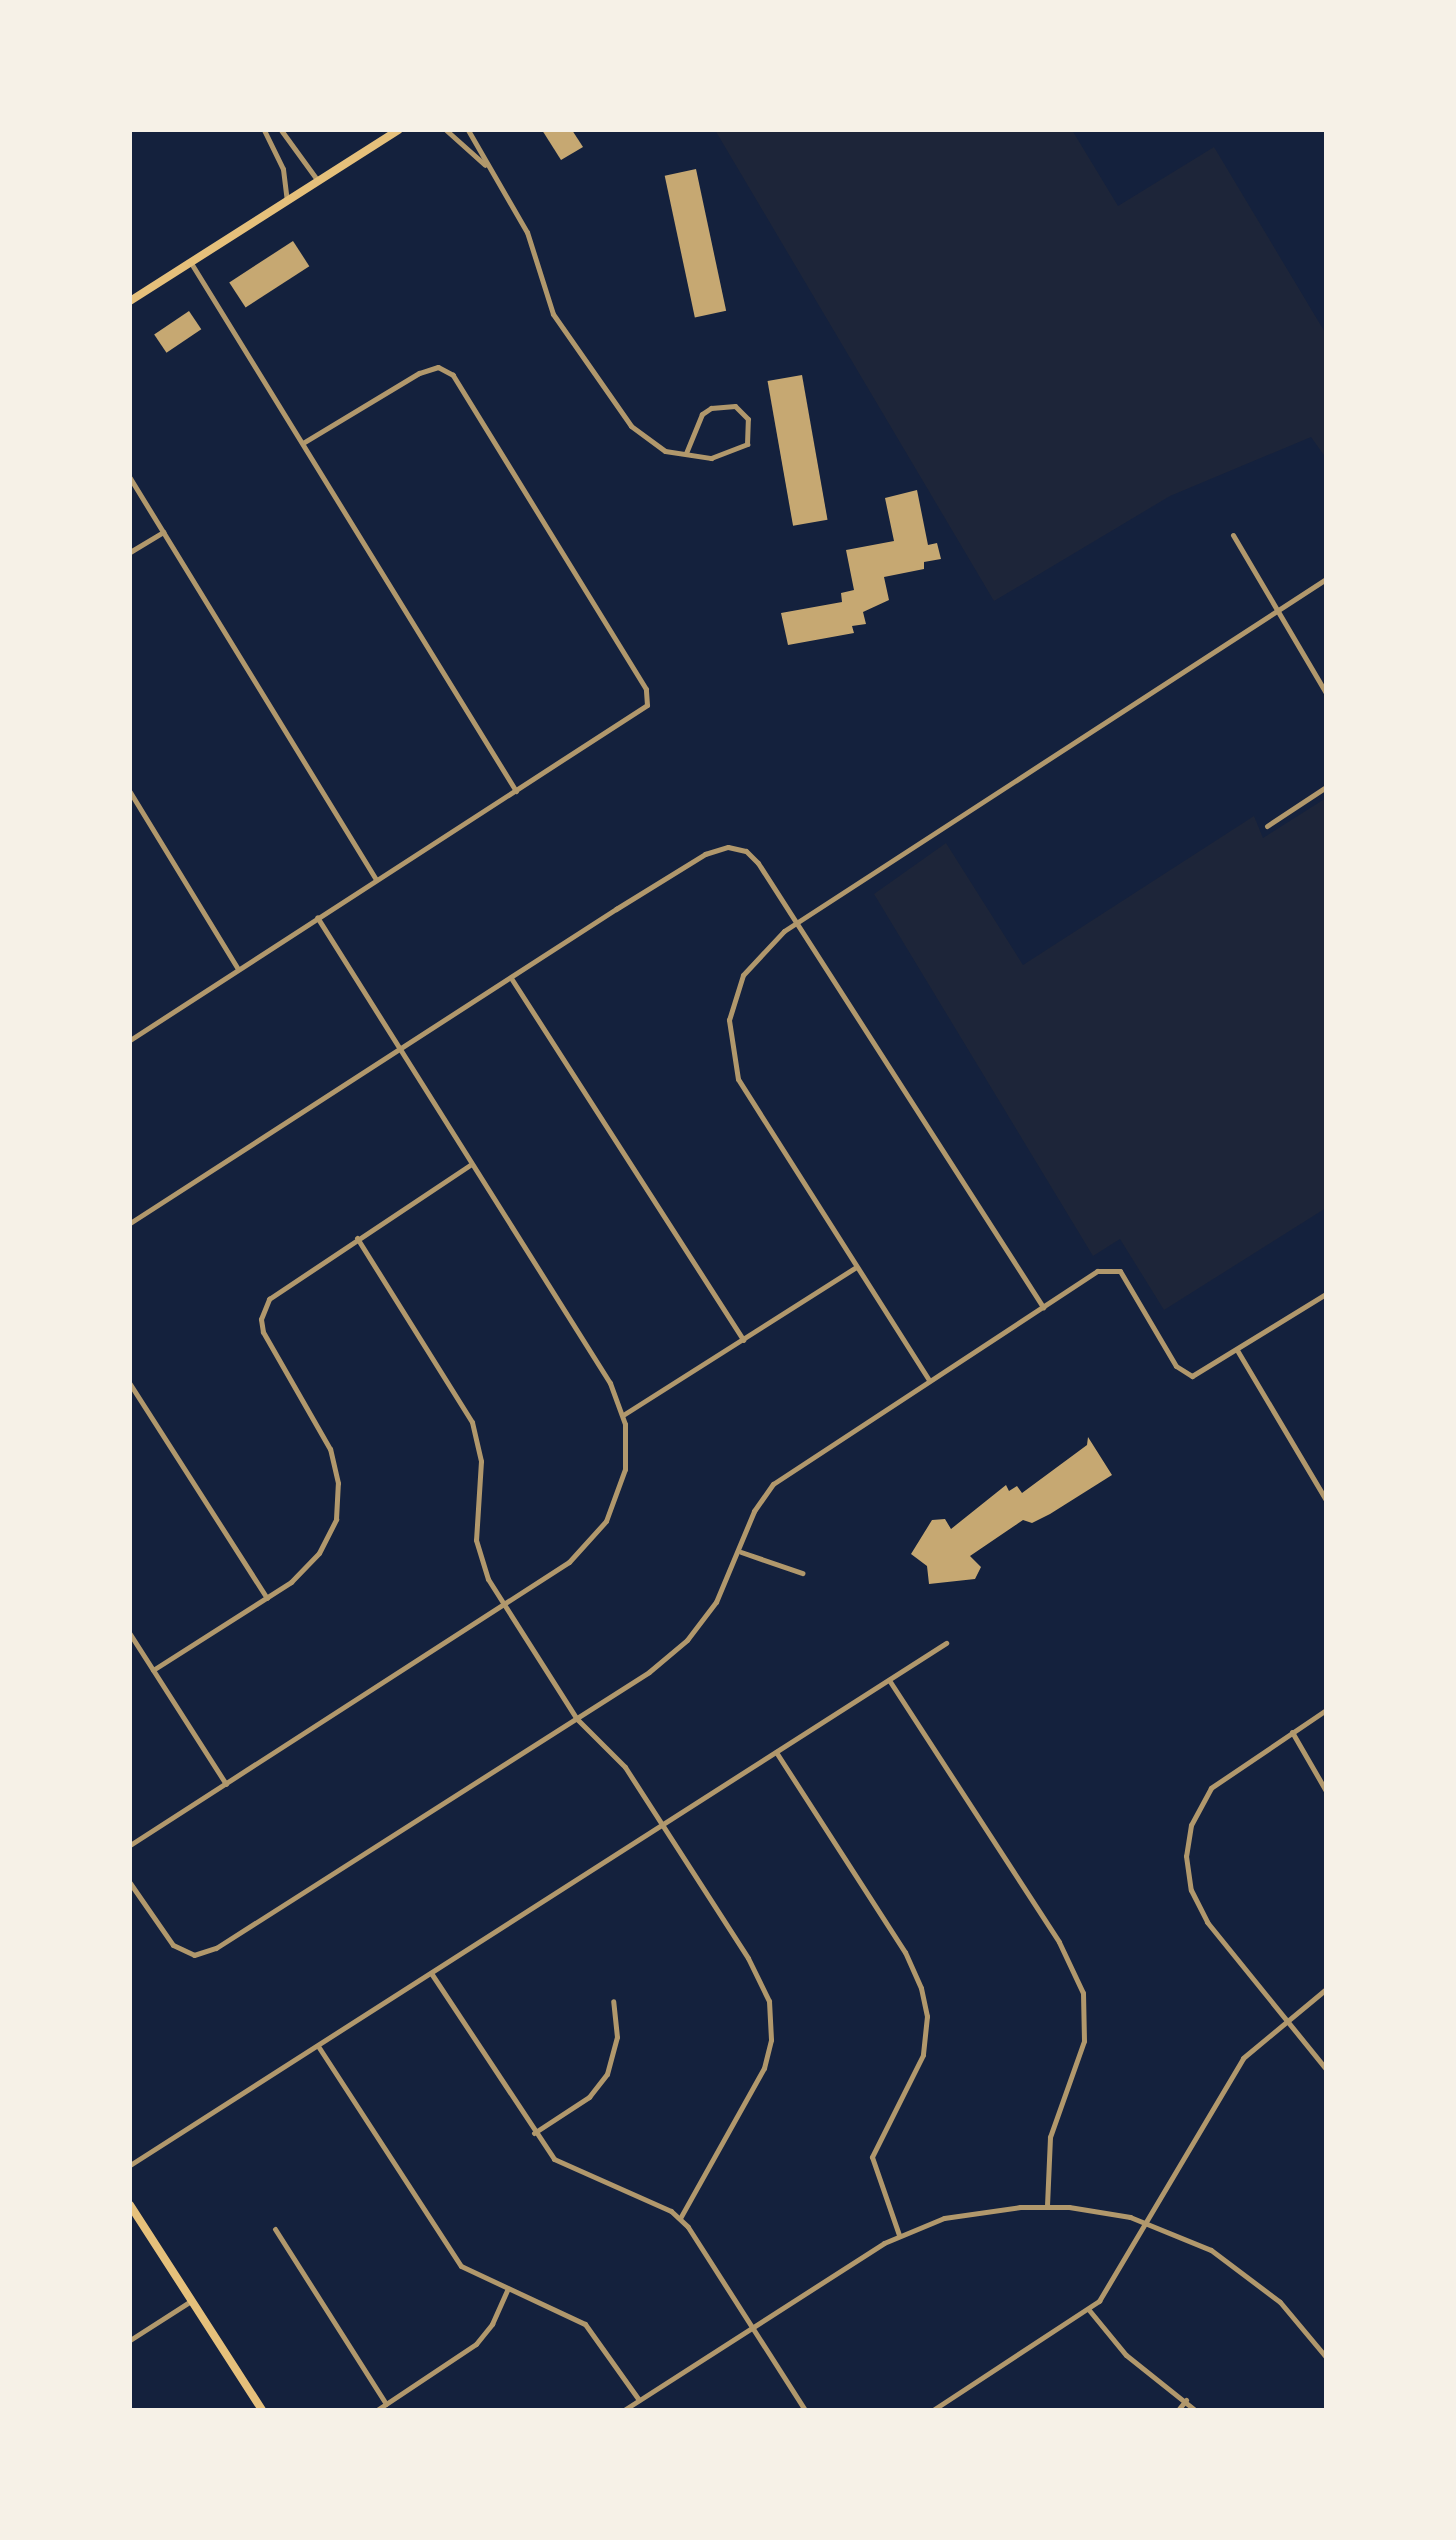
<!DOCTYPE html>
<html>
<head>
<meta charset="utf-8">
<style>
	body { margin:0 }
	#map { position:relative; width:1456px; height:2540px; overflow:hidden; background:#14213d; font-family:Montserrat,sans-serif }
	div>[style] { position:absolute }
	.green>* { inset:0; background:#1d2539 }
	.building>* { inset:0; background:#c6a872; transform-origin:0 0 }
	.minor>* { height:5px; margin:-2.5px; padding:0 2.5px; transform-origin:2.5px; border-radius:2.5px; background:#b1986c }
	.secondary>* { height:8px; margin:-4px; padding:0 4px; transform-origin:4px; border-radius:4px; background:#e5c07b }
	span { translate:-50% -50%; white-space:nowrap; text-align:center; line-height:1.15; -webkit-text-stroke:8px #f6f1e7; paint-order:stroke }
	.frame { position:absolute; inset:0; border:132px solid #f6f1e7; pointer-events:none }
</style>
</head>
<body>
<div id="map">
	<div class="green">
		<div style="clip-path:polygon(715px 130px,1072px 130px,1118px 206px,1214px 147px,1326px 334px,1326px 458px,1311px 437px,1170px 496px,994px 601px)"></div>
		<div style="clip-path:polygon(1326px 798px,1326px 1208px,1164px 1310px,1120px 1239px,1093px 1256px,874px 894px,946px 843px,1023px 965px,1254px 816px,1263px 838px)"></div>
	</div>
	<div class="building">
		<div style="clip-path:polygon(542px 130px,572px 130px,583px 147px,561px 160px)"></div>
		<div style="left:696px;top:169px;width:145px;height:32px;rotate:78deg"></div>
		<div style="left:293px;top:241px;width:30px;height:76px;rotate:57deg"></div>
		<div style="left:189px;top:311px;width:22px;height:42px;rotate:56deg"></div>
		<div style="left:802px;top:375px;width:147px;height:35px;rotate:80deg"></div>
		<div style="clip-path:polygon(917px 490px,928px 545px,937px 543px,941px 559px,924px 562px,924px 569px,884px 577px,889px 600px,863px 612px,866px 624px,852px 626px,854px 633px,788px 645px,781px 613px,842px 602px,841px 593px,854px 590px,846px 550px,894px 541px,885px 498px)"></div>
		<div style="clip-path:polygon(1088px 1437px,1112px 1475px,1050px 1514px,1032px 1523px,1023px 1520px,970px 1556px,981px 1567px,975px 1579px,929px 1584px,927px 1566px,911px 1554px,932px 1520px,945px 1519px,951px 1529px,1006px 1485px,1009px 1491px,1017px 1486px,1022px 1493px,1087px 1445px)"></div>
	</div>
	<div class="minor">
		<div style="left:264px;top:130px;width:43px;rotate:64deg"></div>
		<div style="left:283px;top:169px;width:31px;rotate:83deg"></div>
		<div style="left:281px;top:130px;width:63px;rotate:54deg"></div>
		<div style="left:446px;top:130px;width:52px;rotate:41.9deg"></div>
		<div style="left:468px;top:130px;width:118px;rotate:60deg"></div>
		<div style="left:527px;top:232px;width:86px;rotate:72.4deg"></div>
		<div style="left:553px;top:314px;width:136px;rotate:55.1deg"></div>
		<div style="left:631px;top:426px;width:42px;rotate:36.3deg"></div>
		<div style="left:665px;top:451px;width:47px;rotate:8.7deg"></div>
		<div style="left:711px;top:458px;width:39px;rotate:-21deg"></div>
		<div style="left:747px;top:444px;width:25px;rotate:-88deg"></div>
		<div style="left:748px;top:419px;width:18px;rotate:-135deg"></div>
		<div style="left:735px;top:406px;width:24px;rotate:175deg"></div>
		<div style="left:711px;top:408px;width:11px;rotate:146deg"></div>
		<div style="left:702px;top:414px;width:42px;rotate:112.3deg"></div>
		<div style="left:191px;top:263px;width:620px;rotate:58.39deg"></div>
		<div style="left:130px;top:478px;width:470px;rotate:58.5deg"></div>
		<div style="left:1233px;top:535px;width:183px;rotate:59.5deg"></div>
		<div style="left:130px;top:552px;width:39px;rotate:-31deg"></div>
		<div style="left:130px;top:792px;width:207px;rotate:58.6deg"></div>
		<div style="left:1267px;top:826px;width:71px;rotate:-33.5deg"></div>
		<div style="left:511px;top:978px;width:430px;rotate:57.3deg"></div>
		<div style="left:130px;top:1040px;width:616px;rotate:-32.94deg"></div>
		<div style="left:647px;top:705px;width:16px;rotate:-94deg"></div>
		<div style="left:646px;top:689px;width:369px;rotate:-121.6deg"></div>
		<div style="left:453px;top:375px;width:17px;rotate:-152deg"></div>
		<div style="left:438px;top:367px;width:20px;rotate:162deg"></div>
		<div style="left:419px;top:373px;width:135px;rotate:148.9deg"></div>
		<div style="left:130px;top:1223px;width:579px;rotate:-32.87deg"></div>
		<div style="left:616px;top:909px;width:105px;rotate:-31.7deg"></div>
		<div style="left:705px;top:854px;width:24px;rotate:-17deg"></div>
		<div style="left:728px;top:847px;width:18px;rotate:13deg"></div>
		<div style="left:746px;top:851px;width:17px;rotate:45deg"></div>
		<div style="left:758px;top:863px;width:528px;rotate:57.3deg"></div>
		<div style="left:357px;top:1238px;width:217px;rotate:58deg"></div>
		<div style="left:472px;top:1422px;width:40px;rotate:77deg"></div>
		<div style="left:481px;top:1461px;width:79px;rotate:93.6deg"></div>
		<div style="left:476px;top:1540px;width:41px;rotate:72.9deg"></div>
		<div style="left:488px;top:1579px;width:166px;rotate:57.6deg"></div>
		<div style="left:577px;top:1719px;width:68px;rotate:45deg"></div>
		<div style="left:625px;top:1767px;width:227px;rotate:57.2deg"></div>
		<div style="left:748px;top:1958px;width:48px;rotate:64deg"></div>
		<div style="left:769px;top:2001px;width:39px;rotate:87deg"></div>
		<div style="left:771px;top:2040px;width:29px;rotate:104deg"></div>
		<div style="left:764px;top:2068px;width:172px;rotate:119.2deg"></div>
		<div style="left:1237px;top:1350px;width:174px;rotate:59.3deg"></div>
		<div style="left:929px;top:1380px;width:356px;rotate:-122.4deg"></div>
		<div style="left:738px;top:1079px;width:60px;rotate:-98.7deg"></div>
		<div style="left:729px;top:1020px;width:47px;rotate:-72.7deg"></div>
		<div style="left:743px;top:975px;width:60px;rotate:-47deg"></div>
		<div style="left:784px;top:931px;width:646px;rotate:-33deg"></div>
		<div style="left:130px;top:1384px;width:254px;rotate:57.4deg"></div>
		<div style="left:623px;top:1415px;width:276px;rotate:-32.4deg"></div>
		<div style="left:741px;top:1552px;width:65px;rotate:19deg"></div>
		<div style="left:130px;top:1634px;width:178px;rotate:57.4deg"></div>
		<div style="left:153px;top:1670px;width:164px;rotate:-32.5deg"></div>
		<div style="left:291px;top:1582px;width:40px;rotate:-46deg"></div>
		<div style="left:319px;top:1553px;width:38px;rotate:-63deg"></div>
		<div style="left:336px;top:1519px;width:36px;rotate:-87deg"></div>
		<div style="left:338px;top:1483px;width:35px;rotate:-103deg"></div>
		<div style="left:330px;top:1449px;width:135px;rotate:-119.8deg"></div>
		<div style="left:263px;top:1332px;width:13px;rotate:-99deg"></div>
		<div style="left:261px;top:1319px;width:22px;rotate:-68deg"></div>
		<div style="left:269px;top:1299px;width:242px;rotate:-33.7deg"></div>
		<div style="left:889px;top:1680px;width:312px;rotate:57deg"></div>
		<div style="left:1059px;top:1942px;width:56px;rotate:64.8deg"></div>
		<div style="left:1083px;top:1993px;width:48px;rotate:88.8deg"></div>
		<div style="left:1084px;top:2041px;width:102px;rotate:109.5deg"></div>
		<div style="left:1050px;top:2137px;width:69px;rotate:92.5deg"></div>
		<div style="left:1326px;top:1710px;width:139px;rotate:145.9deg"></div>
		<div style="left:1211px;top:1788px;width:42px;rotate:118.4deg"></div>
		<div style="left:1191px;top:1825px;width:31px;rotate:99deg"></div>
		<div style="left:1186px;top:1856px;width:34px;rotate:82deg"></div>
		<div style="left:1191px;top:1890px;width:36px;rotate:63deg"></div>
		<div style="left:1207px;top:1922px;width:189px;rotate:51deg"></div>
		<div style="left:1292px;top:1732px;width:68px;rotate:60deg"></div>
		<div style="left:776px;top:1752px;width:238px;rotate:57.2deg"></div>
		<div style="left:905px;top:1952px;width:39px;rotate:66deg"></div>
		<div style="left:921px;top:1988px;width:29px;rotate:78deg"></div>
		<div style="left:927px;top:2016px;width:39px;rotate:96deg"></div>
		<div style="left:923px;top:2055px;width:114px;rotate:116.6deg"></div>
		<div style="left:872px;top:2157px;width:83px;rotate:70.9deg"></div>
		<div style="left:130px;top:1845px;width:522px;rotate:-32.81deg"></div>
		<div style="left:569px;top:1562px;width:55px;rotate:-47.9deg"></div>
		<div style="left:606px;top:1521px;width:55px;rotate:-69.9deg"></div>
		<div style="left:625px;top:1469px;width:45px;rotate:-90deg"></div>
		<div style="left:625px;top:1424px;width:44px;rotate:-110.1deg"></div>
		<div style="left:610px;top:1383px;width:550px;rotate:-122.16deg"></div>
		<div style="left:130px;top:1883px;width:75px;rotate:55.3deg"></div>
		<div style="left:173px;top:1945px;width:23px;rotate:25deg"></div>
		<div style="left:194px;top:1955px;width:23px;rotate:-18deg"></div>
		<div style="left:216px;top:1948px;width:513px;rotate:-32.51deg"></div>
		<div style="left:649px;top:1672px;width:50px;rotate:-40.1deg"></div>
		<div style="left:687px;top:1640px;width:48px;rotate:-52.7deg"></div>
		<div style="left:716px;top:1602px;width:99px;rotate:-67.3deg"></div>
		<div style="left:754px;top:1511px;width:33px;rotate:-55deg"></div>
		<div style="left:773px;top:1484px;width:388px;rotate:-33.3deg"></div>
		<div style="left:1097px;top:1271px;width:23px"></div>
		<div style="left:1120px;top:1271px;width:110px;rotate:59.5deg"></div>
		<div style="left:1176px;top:1366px;width:19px;rotate:32deg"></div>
		<div style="left:1192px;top:1376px;width:157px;rotate:-31.5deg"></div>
		<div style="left:431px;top:1973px;width:223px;rotate:56.5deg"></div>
		<div style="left:554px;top:2159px;width:128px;rotate:24deg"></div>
		<div style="left:671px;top:2211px;width:23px;rotate:43deg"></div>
		<div style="left:688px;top:2227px;width:217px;rotate:57.4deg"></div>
		<div style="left:318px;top:2046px;width:262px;rotate:57deg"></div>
		<div style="left:461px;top:2266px;width:137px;rotate:25.1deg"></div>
		<div style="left:585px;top:2324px;width:93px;rotate:54.6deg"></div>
		<div style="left:534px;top:2133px;width:66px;rotate:-33.2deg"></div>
		<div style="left:589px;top:2097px;width:29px;rotate:-52deg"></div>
		<div style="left:607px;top:2074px;width:38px;rotate:-75deg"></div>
		<div style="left:617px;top:2037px;width:36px;rotate:-96deg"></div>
		<div style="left:130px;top:2165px;width:969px;rotate:-32.61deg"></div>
		<div style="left:275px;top:2229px;width:207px;rotate:57.6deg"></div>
		<div style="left:1089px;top:2310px;width:58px;rotate:50.6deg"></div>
		<div style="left:1126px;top:2355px;width:88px;rotate:38.6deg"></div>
		<div style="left:130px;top:2340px;width:72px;rotate:-32.6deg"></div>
		<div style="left:377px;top:2410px;width:119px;rotate:-33.7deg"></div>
		<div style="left:476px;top:2344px;width:26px;rotate:-51deg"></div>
		<div style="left:492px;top:2324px;width:37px;rotate:-66deg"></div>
		<div style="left:624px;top:2410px;width:309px;rotate:-32.7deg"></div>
		<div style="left:884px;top:2243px;width:65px;rotate:-22.6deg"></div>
		<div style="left:944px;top:2218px;width:77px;rotate:-8.2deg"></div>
		<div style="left:1020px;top:2207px;width:49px"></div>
		<div style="left:1069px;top:2207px;width:62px;rotate:9.3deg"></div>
		<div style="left:1130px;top:2217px;width:87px;rotate:22.2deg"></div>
		<div style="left:1211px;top:2250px;width:86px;rotate:37deg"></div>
		<div style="left:1280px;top:2302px;width:72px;rotate:50.1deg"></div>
		<div style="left:933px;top:2410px;width:199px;rotate:-33.3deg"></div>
		<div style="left:1099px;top:2301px;width:282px;rotate:-59.3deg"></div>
		<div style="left:1243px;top:2058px;width:108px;rotate:-39.7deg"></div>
		<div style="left:1178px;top:2410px;width:13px;rotate:-51deg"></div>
	</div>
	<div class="secondary">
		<div style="left:130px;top:301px;width:318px;rotate:-32.5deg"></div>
		<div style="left:130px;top:2205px;width:244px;rotate:57.2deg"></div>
	</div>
	<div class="frame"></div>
</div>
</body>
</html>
